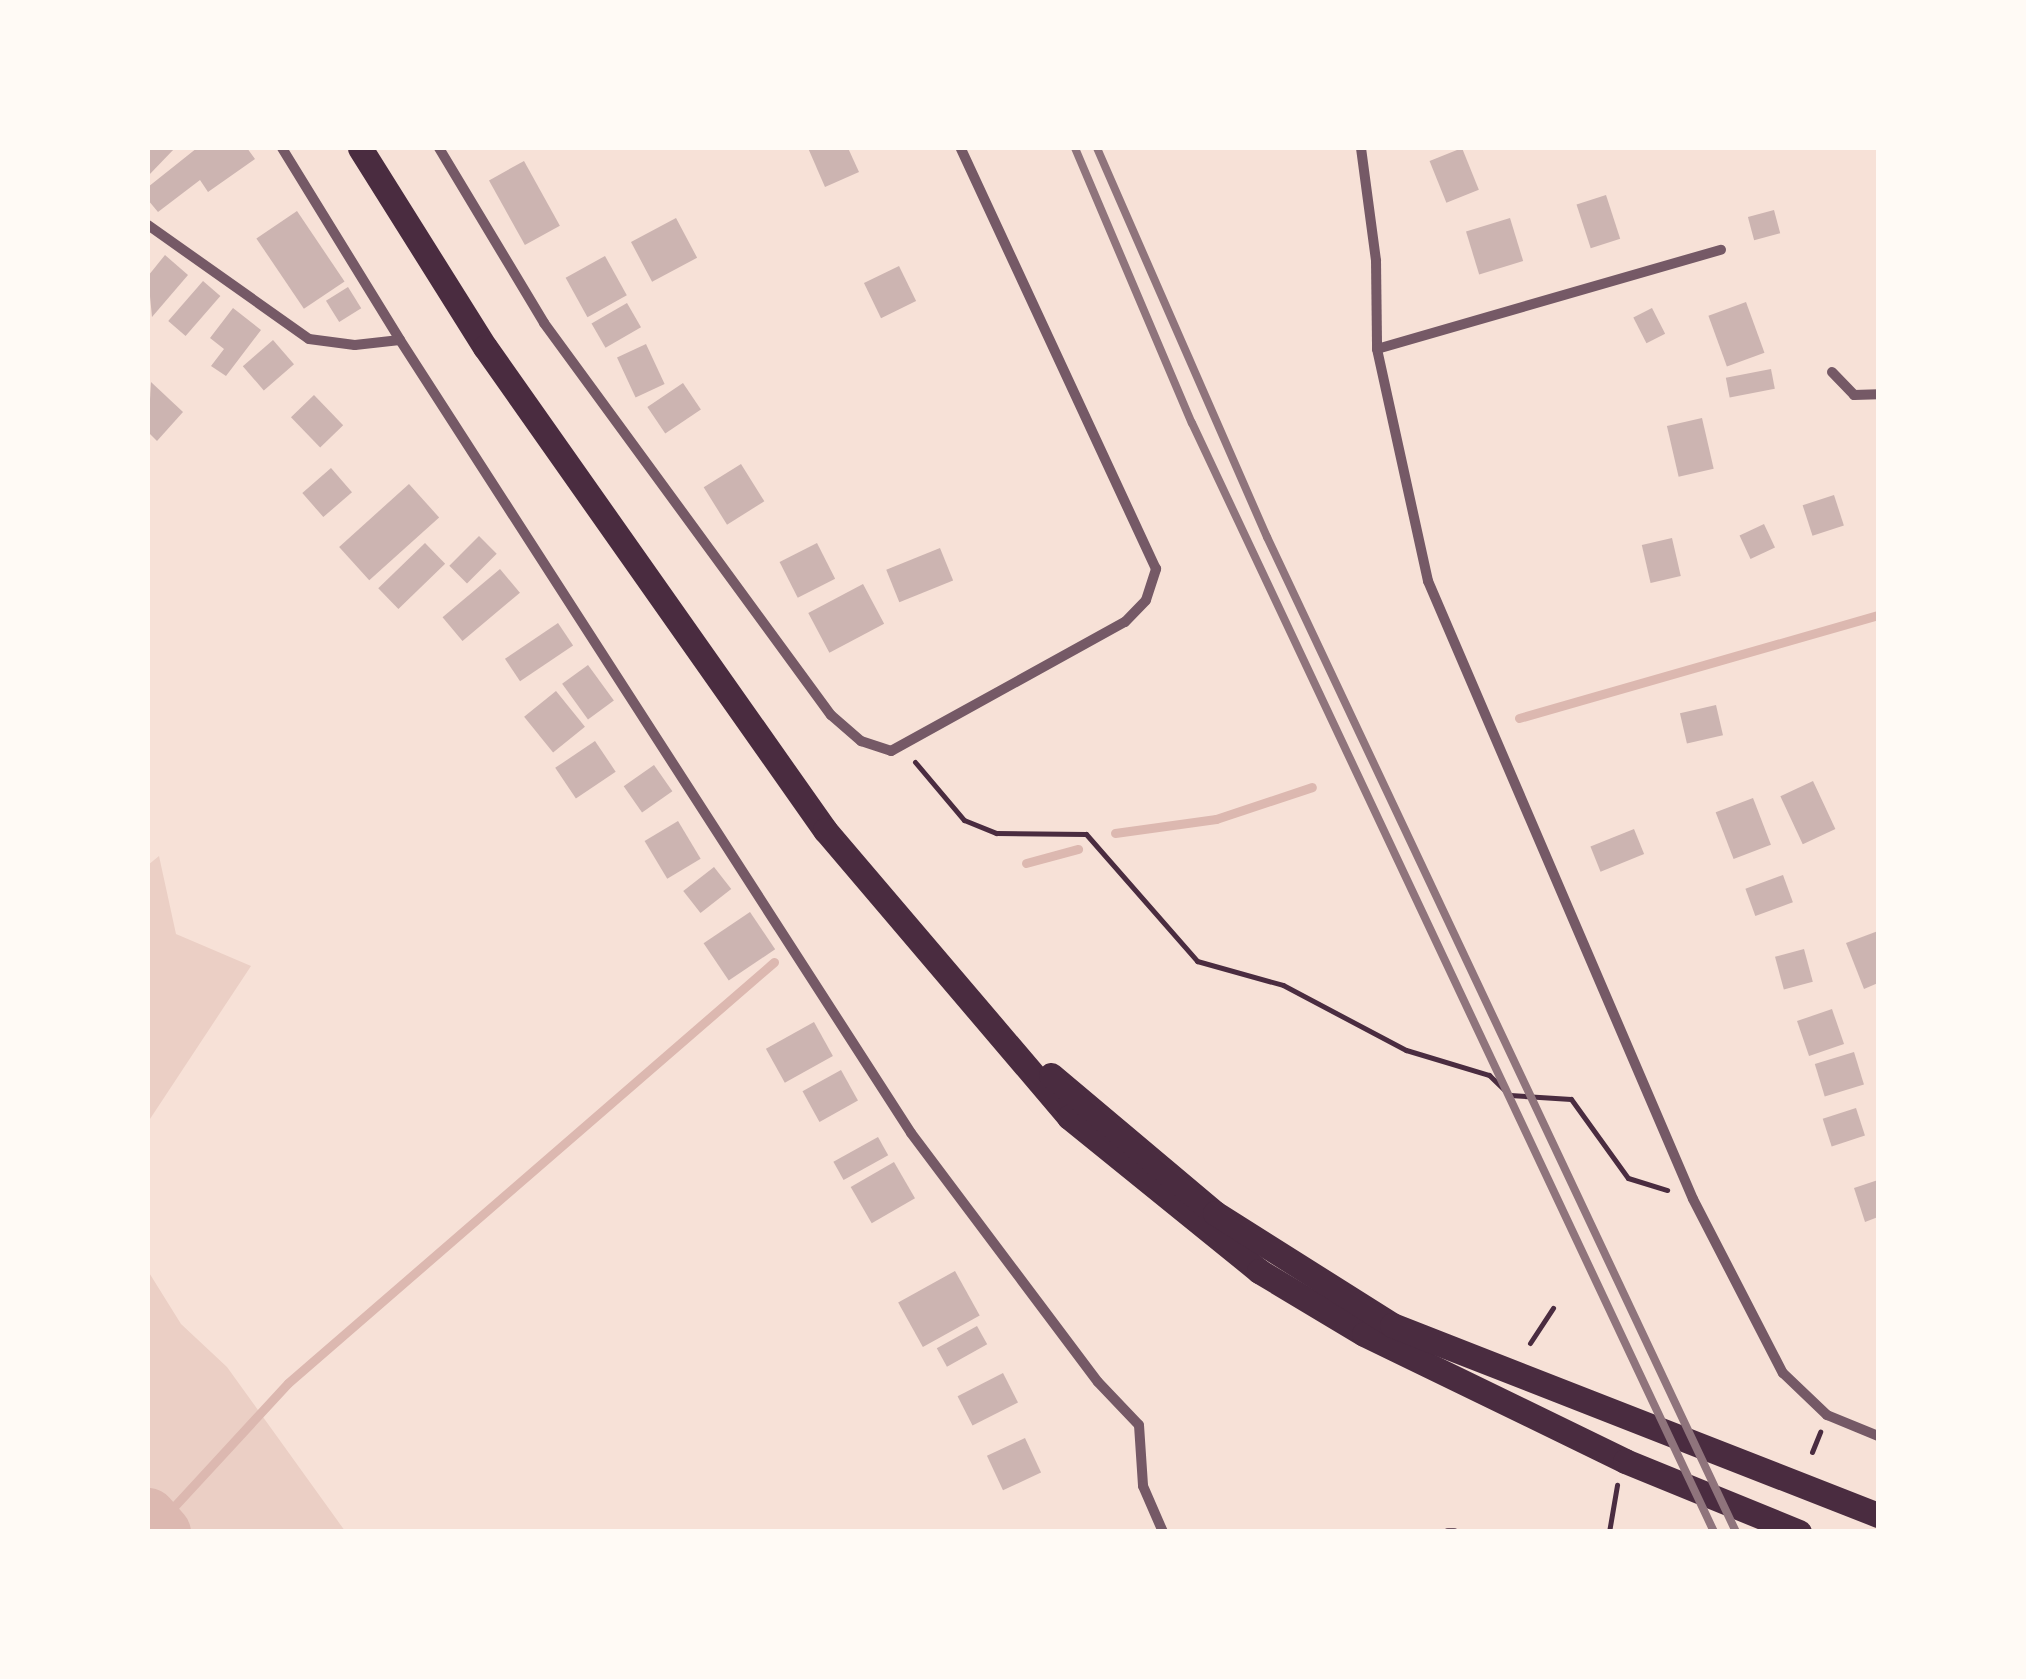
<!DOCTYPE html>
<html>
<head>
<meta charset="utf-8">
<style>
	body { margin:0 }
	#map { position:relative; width:2026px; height:1679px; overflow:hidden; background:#f7e1d7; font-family:Overpass,sans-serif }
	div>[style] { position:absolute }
	.green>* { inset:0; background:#ebcfc5 }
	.stream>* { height:9px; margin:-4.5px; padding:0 4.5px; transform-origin:4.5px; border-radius:4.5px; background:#dcb8b0 }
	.river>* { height:55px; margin:-27.5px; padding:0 27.5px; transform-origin:27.5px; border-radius:27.5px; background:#dcb8b0 }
	.building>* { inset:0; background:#ccb4b1; transform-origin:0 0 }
	.path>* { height:5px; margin:-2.5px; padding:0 2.5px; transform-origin:2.5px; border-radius:2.5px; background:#4a2c40 }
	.service>* { height:8px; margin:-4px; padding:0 4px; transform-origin:4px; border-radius:4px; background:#755966 }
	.minor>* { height:10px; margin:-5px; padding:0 5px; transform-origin:5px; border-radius:5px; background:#755966 }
	.primary>* { height:25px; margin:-12.5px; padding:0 12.5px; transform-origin:12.5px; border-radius:12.5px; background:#4a2c40 }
	.rail>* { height:8px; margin:-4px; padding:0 4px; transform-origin:4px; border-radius:4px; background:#8f747c }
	span { translate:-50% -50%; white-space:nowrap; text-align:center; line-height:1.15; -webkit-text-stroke:9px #fffaf5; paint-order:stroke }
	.frame { position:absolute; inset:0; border:150px solid #fffaf5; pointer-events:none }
</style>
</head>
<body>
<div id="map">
	<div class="green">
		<div style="clip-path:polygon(159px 856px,176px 934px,251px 966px,148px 1122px,148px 865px)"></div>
		<div style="clip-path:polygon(148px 1271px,181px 1324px,227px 1367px,345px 1531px,148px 1531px)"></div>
	</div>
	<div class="stream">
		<div style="left:1519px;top:718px;width:373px;rotate:-16deg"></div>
		<div style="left:1115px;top:833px;width:102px;rotate:-7.9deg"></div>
		<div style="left:1216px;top:819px;width:101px;rotate:-18.4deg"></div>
		<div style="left:1026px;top:863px;width:54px;rotate:-15.1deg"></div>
		<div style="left:157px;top:1525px;width:193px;rotate:-47.3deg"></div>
		<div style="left:288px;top:1383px;width:643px;rotate:-40.9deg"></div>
	</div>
	<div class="river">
		<div style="left:148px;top:1515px;width:23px;rotate:49deg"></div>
	</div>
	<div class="building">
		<div style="clip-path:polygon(148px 148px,175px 148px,148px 176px)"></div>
		<div style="clip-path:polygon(197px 148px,247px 148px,255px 159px,208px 192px,200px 180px,158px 212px,148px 200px,148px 187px)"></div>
		<div style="clip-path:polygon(808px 148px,848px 148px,859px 172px,825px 187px)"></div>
		<div style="left:1462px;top:148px;width:45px;height:35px;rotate:68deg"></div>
		<div style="left:524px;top:161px;width:74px;height:40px;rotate:61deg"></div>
		<div style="left:1606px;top:195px;width:46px;height:31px;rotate:72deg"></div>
		<div style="left:1774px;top:210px;width:24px;height:27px;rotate:75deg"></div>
		<div style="left:297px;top:211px;width:85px;height:49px;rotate:56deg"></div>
		<div style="left:676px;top:218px;width:45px;height:51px;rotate:62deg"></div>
		<div style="left:1510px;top:218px;width:45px;height:46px;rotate:73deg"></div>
		<div style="clip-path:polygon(165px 255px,188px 275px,152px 317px,148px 276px)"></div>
		<div style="left:605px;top:256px;width:45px;height:45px;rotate:61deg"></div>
		<div style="left:899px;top:266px;width:39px;height:39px;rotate:64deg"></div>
		<div style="left:203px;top:281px;width:23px;height:53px;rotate:41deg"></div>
		<div style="left:348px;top:287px;width:25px;height:26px;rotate:58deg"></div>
		<div style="left:1746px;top:302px;width:54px;height:40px;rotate:70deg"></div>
		<div style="left:627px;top:303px;width:28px;height:41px;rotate:60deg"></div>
		<div style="clip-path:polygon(233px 308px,261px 330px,226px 376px,211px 366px,224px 349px,210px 338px)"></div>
		<div style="left:1652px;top:308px;width:29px;height:21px;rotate:63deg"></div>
		<div style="left:273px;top:340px;width:32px;height:40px;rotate:49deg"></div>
		<div style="left:646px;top:344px;width:44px;height:32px;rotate:65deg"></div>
		<div style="left:1771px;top:369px;width:20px;height:46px;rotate:79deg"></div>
		<div style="clip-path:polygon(151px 382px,183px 412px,157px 441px,148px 432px)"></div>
		<div style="left:683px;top:383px;width:32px;height:43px;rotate:56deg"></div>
		<div style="left:314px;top:395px;width:42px;height:32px;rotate:46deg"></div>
		<div style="left:1702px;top:418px;width:52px;height:36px;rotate:77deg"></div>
		<div style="left:741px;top:464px;width:44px;height:44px;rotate:58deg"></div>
		<div style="left:331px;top:468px;width:32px;height:38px;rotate:49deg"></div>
		<div style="left:409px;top:484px;width:45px;height:94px;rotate:48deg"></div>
		<div style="left:1834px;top:495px;width:32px;height:33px;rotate:72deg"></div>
		<div style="left:1764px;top:524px;width:26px;height:27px;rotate:65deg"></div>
		<div style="left:479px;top:536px;width:25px;height:42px;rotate:45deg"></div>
		<div style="left:1672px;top:538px;width:39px;height:31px;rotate:77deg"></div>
		<div style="left:425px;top:543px;width:29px;height:65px;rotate:46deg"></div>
		<div style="left:817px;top:543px;width:40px;height:42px;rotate:63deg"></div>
		<div style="left:940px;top:548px;width:35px;height:58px;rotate:68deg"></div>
		<div style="left:500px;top:569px;width:31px;height:75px;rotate:50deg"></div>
		<div style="left:863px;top:584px;width:45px;height:62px;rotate:62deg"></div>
		<div style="left:558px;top:623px;width:27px;height:64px;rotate:56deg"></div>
		<div style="left:588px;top:665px;width:44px;height:32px;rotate:54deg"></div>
		<div style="left:556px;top:691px;width:46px;height:41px;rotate:51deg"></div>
		<div style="left:1716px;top:705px;width:31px;height:37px;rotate:77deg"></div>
		<div style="left:595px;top:741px;width:37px;height:48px;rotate:56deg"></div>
		<div style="left:654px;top:765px;width:32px;height:37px;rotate:55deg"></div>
		<div style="left:1813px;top:781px;width:53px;height:36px;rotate:65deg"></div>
		<div style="left:1753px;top:798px;width:50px;height:40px;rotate:69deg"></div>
		<div style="left:678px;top:821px;width:44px;height:39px;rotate:59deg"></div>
		<div style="left:1634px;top:829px;width:27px;height:47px;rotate:68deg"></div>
		<div style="left:714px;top:867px;width:28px;height:39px;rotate:52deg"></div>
		<div style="left:1783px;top:875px;width:29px;height:40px;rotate:70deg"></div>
		<div style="left:750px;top:912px;width:45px;height:56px;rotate:56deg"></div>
		<div style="clip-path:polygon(1878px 931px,1878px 983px,1864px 989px,1846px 943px)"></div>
		<div style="left:1804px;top:949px;width:34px;height:30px;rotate:75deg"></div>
		<div style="left:1832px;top:1009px;width:37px;height:37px;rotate:71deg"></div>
		<div style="left:814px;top:1022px;width:39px;height:55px;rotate:61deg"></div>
		<div style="left:1854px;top:1052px;width:34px;height:41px;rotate:73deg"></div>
		<div style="left:841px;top:1070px;width:35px;height:44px;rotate:61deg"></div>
		<div style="left:1856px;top:1108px;width:29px;height:35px;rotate:72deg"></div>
		<div style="left:878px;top:1137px;width:21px;height:51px;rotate:61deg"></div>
		<div style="left:894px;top:1162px;width:42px;height:50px;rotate:60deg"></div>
		<div style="clip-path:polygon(1878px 1180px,1878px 1217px,1865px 1222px,1854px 1188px)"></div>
		<div style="left:955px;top:1271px;width:51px;height:65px;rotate:61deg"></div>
		<div style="left:977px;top:1326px;width:21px;height:46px;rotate:61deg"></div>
		<div style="left:1003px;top:1373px;width:33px;height:51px;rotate:63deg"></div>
		<div style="left:1025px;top:1438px;width:38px;height:42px;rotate:65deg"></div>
	</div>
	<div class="path">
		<div style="left:915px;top:762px;width:76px;rotate:49.8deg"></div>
		<div style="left:964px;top:820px;width:35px;rotate:22deg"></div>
		<div style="left:996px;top:833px;width:90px;rotate:0.6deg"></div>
		<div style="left:1086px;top:834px;width:169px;rotate:48.8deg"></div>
		<div style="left:1197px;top:961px;width:89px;rotate:15.6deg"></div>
		<div style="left:1283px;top:985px;width:139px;rotate:27.9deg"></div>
		<div style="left:1406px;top:1050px;width:87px;rotate:16.8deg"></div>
		<div style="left:1489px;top:1075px;width:29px;rotate:44deg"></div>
		<div style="left:1510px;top:1095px;width:61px;rotate:3.8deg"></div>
		<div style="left:1571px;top:1099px;width:97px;rotate:54.2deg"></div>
		<div style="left:1628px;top:1178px;width:41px;rotate:17.1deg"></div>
		<div style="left:1530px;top:1343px;width:42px;rotate:-56.7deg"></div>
		<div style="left:1812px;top:1452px;width:22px;rotate:-68deg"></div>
		<div style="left:1609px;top:1532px;width:48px;rotate:-80.3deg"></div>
	</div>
	<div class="service">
		<div style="left:1448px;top:1532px;width:6px"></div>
	</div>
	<div class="minor">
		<div style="left:282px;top:148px;width:225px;rotate:58.4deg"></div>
		<div style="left:439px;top:148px;width:204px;rotate:59deg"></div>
		<div style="left:544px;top:323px;width:486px;rotate:53.8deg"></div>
		<div style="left:831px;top:715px;width:40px;rotate:41deg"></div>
		<div style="left:861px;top:741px;width:32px;rotate:18deg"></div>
		<div style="left:891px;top:751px;width:267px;rotate:-28.9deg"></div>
		<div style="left:1125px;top:622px;width:30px;rotate:-46deg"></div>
		<div style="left:1146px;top:600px;width:33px;rotate:-72deg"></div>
		<div style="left:1156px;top:569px;width:464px;rotate:-114.9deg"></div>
		<div style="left:1361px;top:148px;width:114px;rotate:82.4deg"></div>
		<div style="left:1376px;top:261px;width:88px;rotate:89.3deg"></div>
		<div style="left:1377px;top:349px;width:238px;rotate:77.6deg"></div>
		<div style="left:1428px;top:581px;width:672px;rotate:66.79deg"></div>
		<div style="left:1693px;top:1199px;width:196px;rotate:62.7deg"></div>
		<div style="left:1783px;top:1373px;width:61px;rotate:43.7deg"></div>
		<div style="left:1827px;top:1415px;width:55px;rotate:22.4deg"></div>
		<div style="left:148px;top:225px;width:197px;rotate:35.3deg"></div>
		<div style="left:309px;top:339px;width:46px;rotate:7.4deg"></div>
		<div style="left:355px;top:345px;width:45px;rotate:-6.3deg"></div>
		<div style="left:400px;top:340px;width:943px;rotate:57.2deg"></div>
		<div style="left:911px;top:1133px;width:311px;rotate:53.1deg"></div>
		<div style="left:1098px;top:1382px;width:59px;rotate:46.4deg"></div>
		<div style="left:1139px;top:1425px;width:61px;rotate:86.2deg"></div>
		<div style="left:1143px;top:1486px;width:50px;rotate:66.5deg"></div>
		<div style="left:1377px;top:349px;width:358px;rotate:-16.1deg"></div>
		<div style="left:1832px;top:372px;width:32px;rotate:46deg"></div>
		<div style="left:1854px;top:395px;width:24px;rotate:-2deg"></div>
	</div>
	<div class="primary">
		<div style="left:360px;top:148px;width:235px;rotate:57.9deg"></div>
		<div style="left:485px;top:347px;width:591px;rotate:54.86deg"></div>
		<div style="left:825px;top:830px;width:377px;rotate:49.6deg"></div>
		<div style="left:1069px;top:1117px;width:245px;rotate:39deg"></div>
		<div style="left:1259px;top:1271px;width:122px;rotate:31deg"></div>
		<div style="left:1364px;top:1334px;width:290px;rotate:25.9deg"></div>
		<div style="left:1625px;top:1461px;width:188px;rotate:22.2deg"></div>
		<div style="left:1051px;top:1075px;width:214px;rotate:40.1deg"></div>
		<div style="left:1215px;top:1213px;width:209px;rotate:32.3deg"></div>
		<div style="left:1392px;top:1325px;width:522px;rotate:21.35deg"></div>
	</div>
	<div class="rail">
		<div style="left:1075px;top:148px;width:299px;rotate:67deg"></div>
		<div style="left:1192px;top:423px;width:1226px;rotate:64.79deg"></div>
		<div style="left:1097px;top:148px;width:425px;rotate:66.4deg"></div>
		<div style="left:1267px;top:537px;width:1100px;rotate:64.76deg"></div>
	</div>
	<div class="frame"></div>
</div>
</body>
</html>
